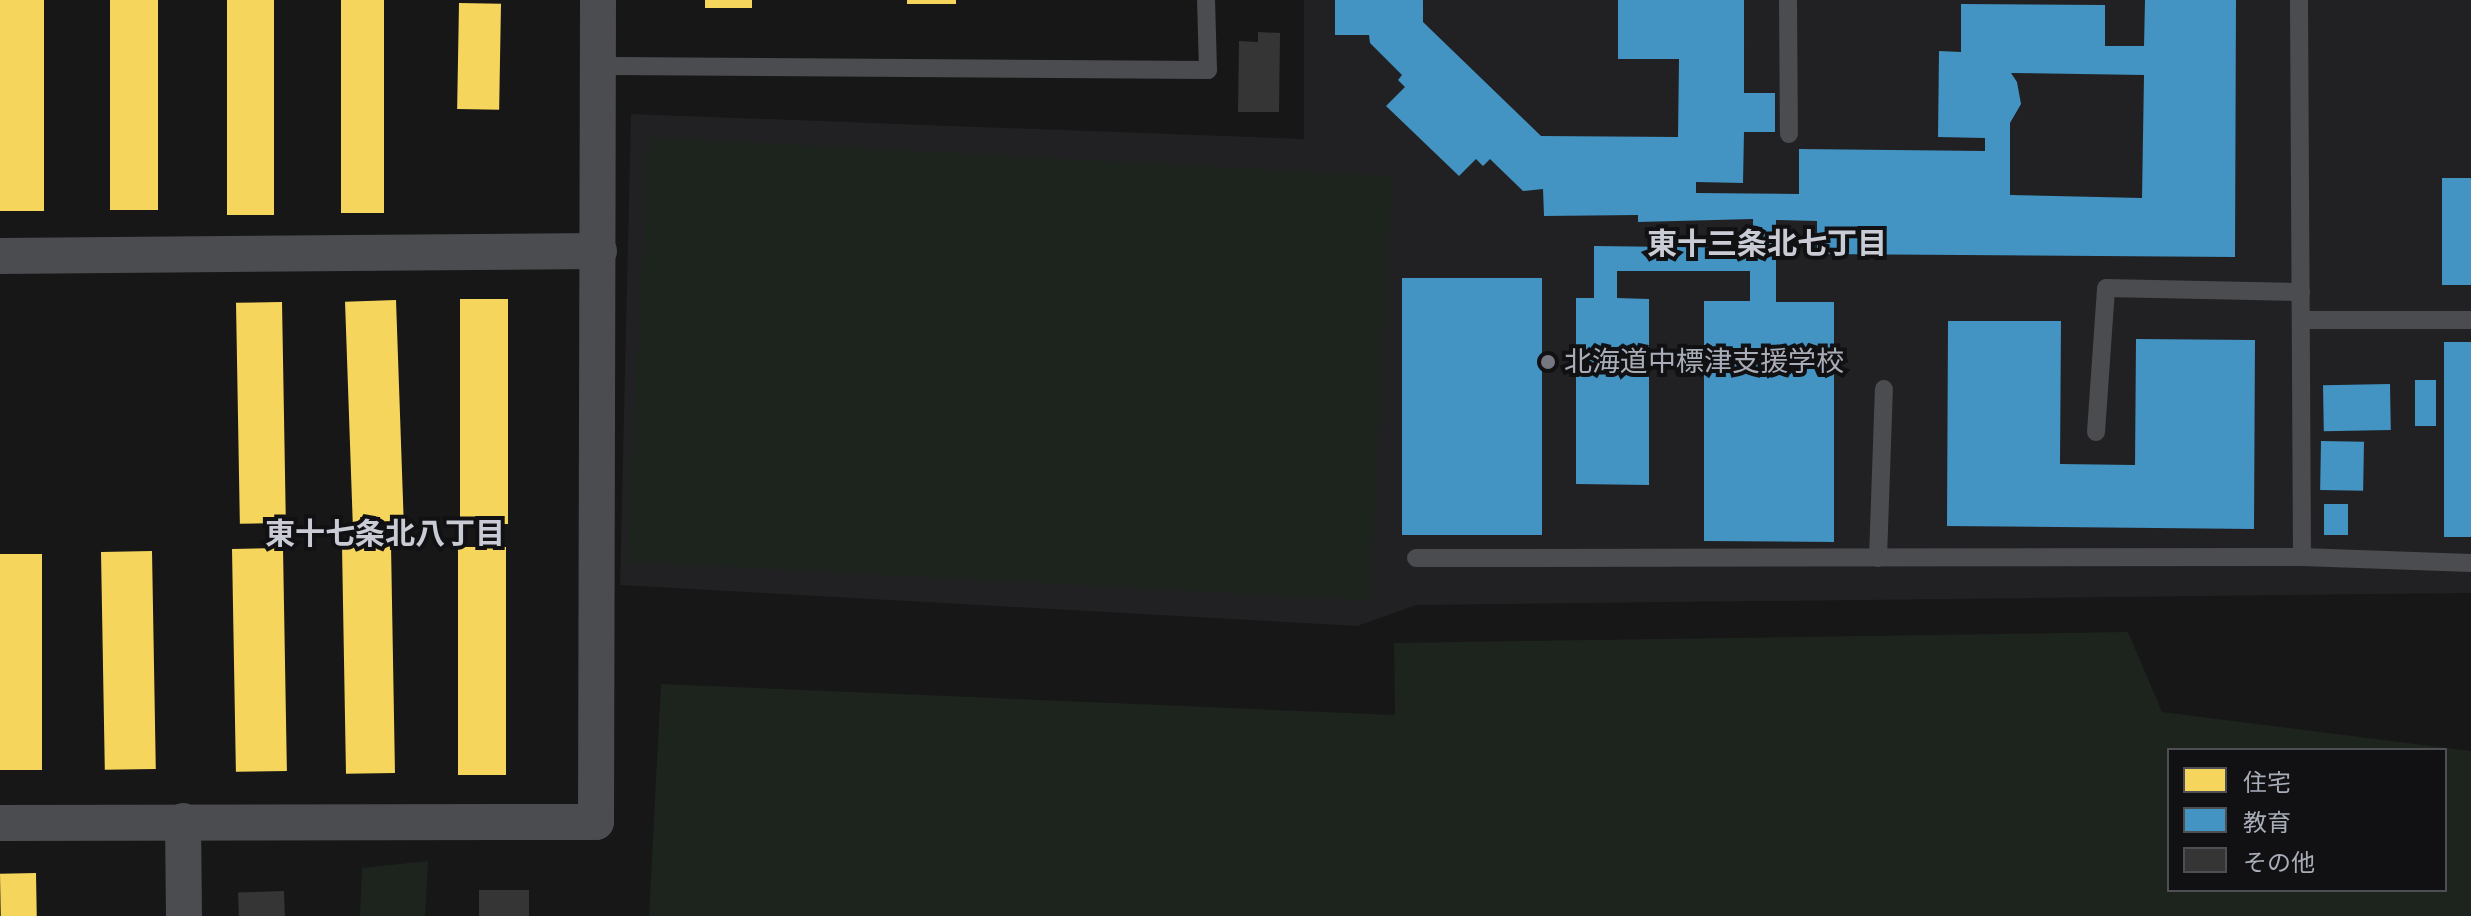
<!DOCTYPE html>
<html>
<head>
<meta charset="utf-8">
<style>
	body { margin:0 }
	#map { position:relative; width:2471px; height:916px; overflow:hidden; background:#171717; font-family:"Roboto Condensed","Noto Sans JP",sans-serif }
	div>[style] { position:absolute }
	.built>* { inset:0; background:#212123 }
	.green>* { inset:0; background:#1d241e; transform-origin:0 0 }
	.homes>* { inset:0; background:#f6d55c; transform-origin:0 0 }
	.schools>* { inset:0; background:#4393c3; transform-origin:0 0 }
	.building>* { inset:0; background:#353536; transform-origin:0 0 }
	.lane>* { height:18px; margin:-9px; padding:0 9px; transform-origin:9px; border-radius:9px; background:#4b4c50 }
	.street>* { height:36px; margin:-18px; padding:0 18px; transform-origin:18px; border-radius:18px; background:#4b4c50 }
	.dots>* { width:22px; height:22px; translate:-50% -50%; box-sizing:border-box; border:4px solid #111113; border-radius:50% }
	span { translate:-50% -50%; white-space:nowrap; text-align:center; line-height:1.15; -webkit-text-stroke:8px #111113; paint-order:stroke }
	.poi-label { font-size:28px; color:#a8adb8 }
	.left { translate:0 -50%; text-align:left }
	.neighbourhood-label { font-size:30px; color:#c9ccd4; font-weight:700 }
	.legend { position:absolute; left:2167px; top:748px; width:280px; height:144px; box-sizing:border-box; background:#111113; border:2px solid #4d4f55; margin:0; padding:10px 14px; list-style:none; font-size:24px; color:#a8adb8 }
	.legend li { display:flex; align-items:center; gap:16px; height:40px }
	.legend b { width:40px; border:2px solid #4d4f55 }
</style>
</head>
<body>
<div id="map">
	<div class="built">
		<div style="clip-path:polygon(1304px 0,2471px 0,2471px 593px,1416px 605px,1357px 626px,620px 585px,631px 114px,1304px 139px)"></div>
	</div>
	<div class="green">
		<div style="left:649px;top:137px;width:744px;height:425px;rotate:3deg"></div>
		<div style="clip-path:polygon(evenodd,2128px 632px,2162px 712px,2471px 751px,2471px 916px,649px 916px,661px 684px,1395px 715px,1394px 643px,2128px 632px,2169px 750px,2445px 750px,2445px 890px,2169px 890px,2169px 750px)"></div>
		<div style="clip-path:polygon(428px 861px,425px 916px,360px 916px,362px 868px)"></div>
	</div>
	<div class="homes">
		<div style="left:0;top:0;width:44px;height:211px"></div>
		<div style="left:110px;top:0;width:48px;height:210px"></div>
		<div style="left:227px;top:0;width:47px;height:215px"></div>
		<div style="left:341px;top:0;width:43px;height:213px"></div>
		<div style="left:705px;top:0;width:47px;height:8px"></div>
		<div style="left:907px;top:0;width:49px;height:4px"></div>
		<div style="left:459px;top:3px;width:42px;height:106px;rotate:1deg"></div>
		<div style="left:460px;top:299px;width:48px;height:225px"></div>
		<div style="left:396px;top:300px;width:221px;height:51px;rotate:88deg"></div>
		<div style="left:282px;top:302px;width:221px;height:46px;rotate:89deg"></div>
		<div style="left:391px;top:545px;width:228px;height:49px;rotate:89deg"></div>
		<div style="left:458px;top:547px;width:48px;height:228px"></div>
		<div style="left:283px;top:548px;width:223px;height:51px;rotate:89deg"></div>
		<div style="left:152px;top:551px;width:218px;height:51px;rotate:89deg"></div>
		<div style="left:0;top:554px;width:42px;height:216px"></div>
		<div style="left:36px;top:873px;width:43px;height:36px;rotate:89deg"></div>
	</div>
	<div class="schools">
		<div style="clip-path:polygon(evenodd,1335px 0,1423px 0,1423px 22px,1541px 136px,1678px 137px,1679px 59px,1618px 59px,1618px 0,1744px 0,1744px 93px,1775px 93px,1775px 132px,1744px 132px,1743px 183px,1696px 182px,1696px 193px,1799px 194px,1799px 149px,1985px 151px,1985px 138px,1938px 137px,1939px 51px,1961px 52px,1961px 4px,2105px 5px,2105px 46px,2144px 46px,2145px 0,2236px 0,2235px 257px,1817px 254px,1817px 221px,1776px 220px,1776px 302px,1834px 302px,1834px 542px,1704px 541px,1704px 301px,1750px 301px,1750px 271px,1617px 271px,1617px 298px,1649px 299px,1649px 485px,1576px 484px,1576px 298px,1594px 298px,1594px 246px,1753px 248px,1753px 219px,1638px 222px,1638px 215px,1544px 216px,1543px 189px,1523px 191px,1490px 159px,1483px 166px,1476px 159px,1459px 176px,1386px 106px,1405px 87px,1398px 80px,1402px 75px,1370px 43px,1369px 35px,1335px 35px,1335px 0,2011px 73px,2144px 75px,2142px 198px,2010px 195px,2010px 123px,2021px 104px,2017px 82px,2011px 73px)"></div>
		<div style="left:2442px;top:178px;width:29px;height:107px"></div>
		<div style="left:1402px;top:278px;width:140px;height:257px"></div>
		<div style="clip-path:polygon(1948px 321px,2061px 321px,2060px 464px,2135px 465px,2136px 339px,2255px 340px,2254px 529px,1947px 526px)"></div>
		<div style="left:2471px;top:342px;width:195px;height:27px;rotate:90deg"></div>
		<div style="left:2415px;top:380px;width:21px;height:46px"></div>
		<div style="left:2390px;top:384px;width:46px;height:67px;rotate:89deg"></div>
		<div style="left:2321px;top:441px;width:43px;height:49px;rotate:1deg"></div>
		<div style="left:2324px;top:504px;width:24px;height:31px"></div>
	</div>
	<div class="building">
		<div style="clip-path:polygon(1258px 32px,1280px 33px,1279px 112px,1238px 112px,1239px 41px,1258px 42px)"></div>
		<div style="left:479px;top:890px;width:50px;height:26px"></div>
		<div style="left:284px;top:891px;width:25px;height:46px;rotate:88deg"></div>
	</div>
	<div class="lane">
		<div style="left:1788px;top:0;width:134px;rotate:89.6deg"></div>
		<div style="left:613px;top:66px;width:595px;rotate:0.39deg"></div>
		<div style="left:1208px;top:70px;width:70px;rotate:-91.6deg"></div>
		<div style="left:2301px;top:320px;width:170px"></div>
		<div style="left:2096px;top:432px;width:144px;rotate:-86deg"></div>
		<div style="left:2106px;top:288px;width:195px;rotate:1.2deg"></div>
		<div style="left:2302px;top:557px;width:169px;rotate:2deg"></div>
		<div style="left:1416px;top:558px;width:886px;rotate:-0.06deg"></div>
		<div style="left:2302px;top:557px;width:557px;rotate:-90.31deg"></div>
		<div style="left:1878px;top:558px;width:169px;rotate:-88deg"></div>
	</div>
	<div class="street">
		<div style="left:0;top:256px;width:599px;rotate:-0.48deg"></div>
		<div style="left:183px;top:821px;width:95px;rotate:89.4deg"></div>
		<div style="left:0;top:823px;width:596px;rotate:-0.1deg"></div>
		<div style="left:596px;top:822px;width:822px;rotate:-89.86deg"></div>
	</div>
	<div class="dots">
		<div style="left:1548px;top:362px;background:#757880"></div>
	</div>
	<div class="poi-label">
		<span class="left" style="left:1564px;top:362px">北海道中標津支援学校</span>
	</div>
	<div class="neighbourhood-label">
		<span style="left:1767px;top:244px">東十三条北七丁目</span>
		<span style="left:385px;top:534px">東十七条北八丁目</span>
	</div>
	<ul class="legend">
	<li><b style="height:22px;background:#f6d55c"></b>住宅</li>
	<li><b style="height:22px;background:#4393c3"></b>教育</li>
	<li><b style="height:22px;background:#353536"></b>その他</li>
	</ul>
</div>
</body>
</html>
